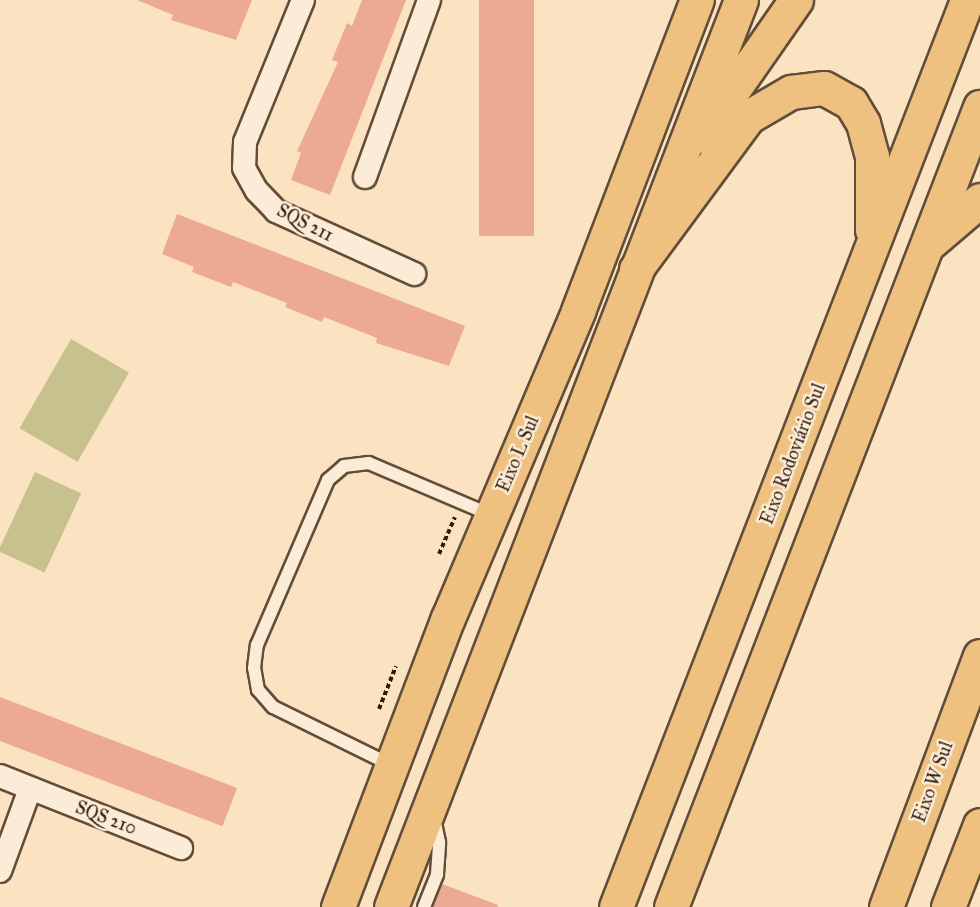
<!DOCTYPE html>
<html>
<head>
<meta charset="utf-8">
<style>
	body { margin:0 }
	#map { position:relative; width:980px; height:907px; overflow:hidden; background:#fbe2c1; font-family:"IM FELL Great Primer",serif }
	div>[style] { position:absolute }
	.green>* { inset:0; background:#c6c18d; transform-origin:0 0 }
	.building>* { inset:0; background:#edaa92; transform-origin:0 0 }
	.path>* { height:4px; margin-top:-2px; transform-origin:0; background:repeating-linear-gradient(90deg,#2e1b0c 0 4.5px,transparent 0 7.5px) }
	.roads { filter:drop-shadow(2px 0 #614d39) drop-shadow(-2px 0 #614d39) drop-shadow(0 2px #614d39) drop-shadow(0 -2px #614d39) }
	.service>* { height:12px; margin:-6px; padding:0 6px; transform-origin:6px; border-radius:6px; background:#fcecd7 }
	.minor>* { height:22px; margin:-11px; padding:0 11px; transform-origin:11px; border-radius:11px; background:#fcecd7 }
	.primary>* { height:33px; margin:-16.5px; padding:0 16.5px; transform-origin:16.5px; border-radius:16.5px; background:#eec180 }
	.trunk>* { height:33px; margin:-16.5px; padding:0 16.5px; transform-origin:16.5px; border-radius:16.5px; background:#eec180 }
	span { translate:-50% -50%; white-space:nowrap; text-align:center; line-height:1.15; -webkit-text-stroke:5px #fcecd7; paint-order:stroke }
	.street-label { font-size:18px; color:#2e1b0c }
</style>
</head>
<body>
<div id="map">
	<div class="green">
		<div style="left:71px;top:339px;width:67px;height:103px;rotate:30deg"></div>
		<div style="left:35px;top:472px;width:51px;height:87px;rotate:25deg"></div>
	</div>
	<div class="building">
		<div style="clip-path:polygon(137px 0,252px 0,236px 40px,171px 20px,173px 15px)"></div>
		<div style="clip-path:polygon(362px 0,406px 0,330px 195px,291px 180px,301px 153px,297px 151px,338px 62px,332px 60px,347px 23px,352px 26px)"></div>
		<div style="left:479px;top:0;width:55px;height:236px"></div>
		<div style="clip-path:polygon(177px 214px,465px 326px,449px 366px,376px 343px,377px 338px,324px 317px,322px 322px,285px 307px,287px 303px,233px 282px,231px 287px,192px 272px,194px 267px,162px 254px)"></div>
		<div style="left:0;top:697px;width:254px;height:41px;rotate:21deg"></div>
		<div style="clip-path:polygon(442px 884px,498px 905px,498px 907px,433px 907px)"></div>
	</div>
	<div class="path">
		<div style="left:439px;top:554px;width:40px;rotate:-66.6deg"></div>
		<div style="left:379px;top:709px;width:46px;rotate:-68.4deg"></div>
	</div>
	<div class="roads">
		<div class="service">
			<div style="left:391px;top:765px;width:131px;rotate:-153.8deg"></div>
			<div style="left:273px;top:707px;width:23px;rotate:-131deg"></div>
			<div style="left:258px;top:690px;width:22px;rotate:-100deg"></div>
			<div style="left:254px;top:668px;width:23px;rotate:-83deg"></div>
			<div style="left:257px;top:645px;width:180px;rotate:-66.7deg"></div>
			<div style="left:328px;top:480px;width:21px;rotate:-41deg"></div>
			<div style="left:344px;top:466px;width:25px;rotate:-7deg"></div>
			<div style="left:369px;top:463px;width:133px;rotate:23.1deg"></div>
			<div style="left:424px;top:907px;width:35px;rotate:-68deg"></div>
			<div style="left:437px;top:874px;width:32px;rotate:-86deg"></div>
			<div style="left:439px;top:842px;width:25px;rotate:-102deg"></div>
		</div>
		<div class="minor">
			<div style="left:303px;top:0;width:153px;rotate:112.2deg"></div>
			<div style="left:245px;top:142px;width:26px;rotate:92deg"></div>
			<div style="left:244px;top:168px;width:26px;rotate:61deg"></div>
			<div style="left:257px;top:191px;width:28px;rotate:46deg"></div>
			<div style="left:276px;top:211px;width:152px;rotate:24.5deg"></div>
			<div style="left:365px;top:177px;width:188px;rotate:-70.1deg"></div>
			<div style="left:0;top:776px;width:195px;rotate:21.7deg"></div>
			<div style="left:0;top:871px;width:87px;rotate:-69.9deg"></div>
		</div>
		<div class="primary">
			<div style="left:701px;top:136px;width:166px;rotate:-55.1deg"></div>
			<div style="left:338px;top:907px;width:309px;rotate:-69.2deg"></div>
			<div style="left:448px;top:618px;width:333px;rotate:-67deg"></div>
			<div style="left:578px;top:311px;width:333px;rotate:-69.1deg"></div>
			<div style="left:391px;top:907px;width:972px;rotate:-68.9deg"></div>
			<div style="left:886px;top:907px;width:268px;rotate:-69.5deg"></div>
			<div style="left:948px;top:907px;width:88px;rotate:-68.7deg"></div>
		</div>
		<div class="trunk">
			<div style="left:932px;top:241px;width:63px;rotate:-40.5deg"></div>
			<div style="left:636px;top:269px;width:189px;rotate:-53.6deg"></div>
			<div style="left:748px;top:117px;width:50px;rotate:-30.2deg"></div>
			<div style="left:791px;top:92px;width:33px;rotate:-7deg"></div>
			<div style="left:824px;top:88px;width:31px;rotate:29deg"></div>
			<div style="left:851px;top:103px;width:23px;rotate:59deg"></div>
			<div style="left:863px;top:123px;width:34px;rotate:75deg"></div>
			<div style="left:872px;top:156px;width:74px;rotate:90deg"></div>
			<div style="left:616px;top:907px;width:973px;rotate:-68.84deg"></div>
			<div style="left:671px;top:907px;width:858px;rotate:-68.88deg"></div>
		</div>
	</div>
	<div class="street-label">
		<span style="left:305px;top:223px;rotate:27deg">SQS 211</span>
		<span style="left:518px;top:454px;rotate:-67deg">Eixo L Sul</span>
		<span style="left:793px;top:454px;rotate:-69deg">Eixo Rodoviário Sul</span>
		<span style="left:933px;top:782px;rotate:-70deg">Eixo W Sul</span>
		<span style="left:106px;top:818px;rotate:21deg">SQS 210</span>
	</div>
</div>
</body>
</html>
